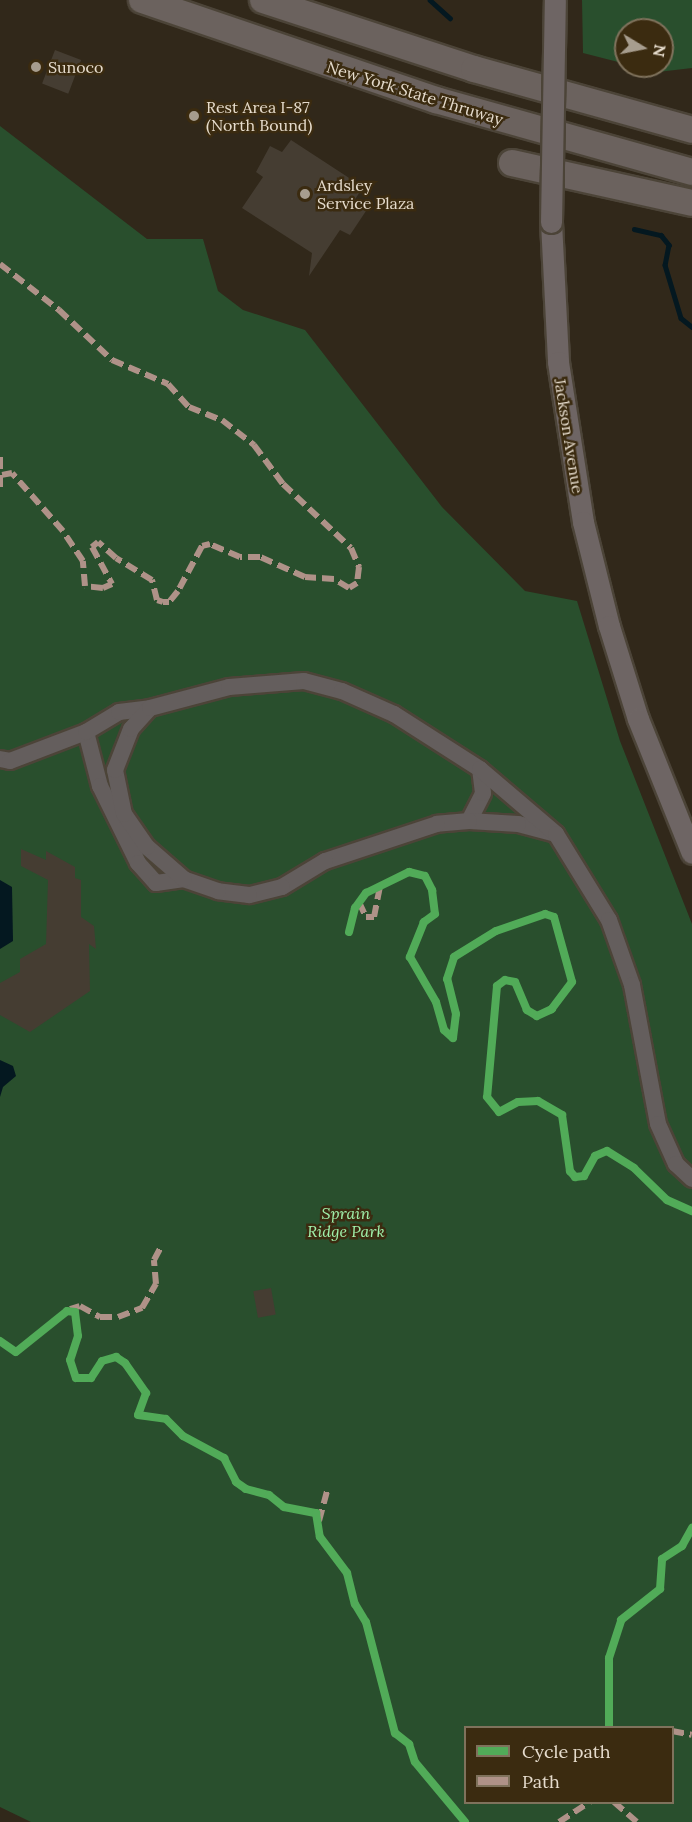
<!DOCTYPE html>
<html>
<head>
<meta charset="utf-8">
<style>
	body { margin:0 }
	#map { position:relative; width:692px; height:1822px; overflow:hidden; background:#31281a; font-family:Lora,serif }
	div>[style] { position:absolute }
	.green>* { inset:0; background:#294f2d }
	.water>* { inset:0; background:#041820 }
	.stream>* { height:4.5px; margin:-2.25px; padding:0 2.25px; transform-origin:2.25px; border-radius:2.25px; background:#041820 }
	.building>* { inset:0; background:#453d32; transform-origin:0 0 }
	.roads { filter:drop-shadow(2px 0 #4c4438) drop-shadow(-2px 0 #4c4438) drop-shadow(0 2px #4c4438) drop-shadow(0 -2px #4c4438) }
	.minor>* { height:16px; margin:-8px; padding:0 8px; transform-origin:8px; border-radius:8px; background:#645e5d }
	.major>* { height:21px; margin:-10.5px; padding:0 10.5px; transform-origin:10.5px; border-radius:10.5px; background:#6e6564 }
	.highway>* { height:26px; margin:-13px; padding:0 13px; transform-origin:13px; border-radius:13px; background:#6b625e }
	.bridges { filter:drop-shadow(2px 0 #4c4438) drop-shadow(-2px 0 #4c4438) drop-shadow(0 2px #4c4438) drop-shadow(0 -2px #4c4438) }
	.major-bridge>* { height:21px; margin:-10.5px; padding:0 10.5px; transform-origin:10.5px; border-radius:10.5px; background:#6e6564 }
	.quiet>* { height:6px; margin-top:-3px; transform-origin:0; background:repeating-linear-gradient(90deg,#af9288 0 12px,transparent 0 18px) }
	.cycleway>* { height:8px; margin:-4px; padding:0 4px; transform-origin:4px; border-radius:4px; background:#51ab58 }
	.dots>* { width:16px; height:16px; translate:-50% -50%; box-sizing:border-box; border:3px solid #3b2b10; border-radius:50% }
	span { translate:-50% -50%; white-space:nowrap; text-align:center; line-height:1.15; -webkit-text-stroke:5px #3b2b10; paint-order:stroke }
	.poi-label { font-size:16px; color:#e6dccd }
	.left { translate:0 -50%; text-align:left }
	.street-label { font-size:16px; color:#e6dccd }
	.park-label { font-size:16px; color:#a0f2ac; font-style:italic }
	.legend { position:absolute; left:464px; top:1726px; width:210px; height:78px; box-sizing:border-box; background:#3b2b10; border:2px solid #7f725c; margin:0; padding:8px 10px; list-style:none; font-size:18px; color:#e6dccd }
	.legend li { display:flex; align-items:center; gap:12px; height:30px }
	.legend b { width:30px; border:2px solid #7f725c }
	.north { position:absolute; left:614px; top:18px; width:60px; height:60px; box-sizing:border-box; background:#3b2b10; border:2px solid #7f725c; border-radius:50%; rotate:100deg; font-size:16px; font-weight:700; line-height:24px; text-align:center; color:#e6dccd }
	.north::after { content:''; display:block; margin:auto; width:21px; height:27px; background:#a79d8e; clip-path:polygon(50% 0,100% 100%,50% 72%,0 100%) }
</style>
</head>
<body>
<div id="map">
	<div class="green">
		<div style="clip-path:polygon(582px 0,692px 0,692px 68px,658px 72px,636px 66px,662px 66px,662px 30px,626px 30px,626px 64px,583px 53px)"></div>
		<div style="clip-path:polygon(evenodd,0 126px,147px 239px,203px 239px,218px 291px,243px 310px,305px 330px,442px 507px,525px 591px,577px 601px,620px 741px,692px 924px,692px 1822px,31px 1822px,0 1807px,0 126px,466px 1728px,672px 1728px,672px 1802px,466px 1802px,466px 1728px)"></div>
	</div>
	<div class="water">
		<div style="clip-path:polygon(0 880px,12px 887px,13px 941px,0 949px)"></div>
		<div style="clip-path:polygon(0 1060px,13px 1066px,16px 1076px,3px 1087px,0 1097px)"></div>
	</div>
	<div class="stream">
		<div style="left:430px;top:0;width:27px;rotate:42deg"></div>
		<div style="left:634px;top:229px;width:28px;rotate:13deg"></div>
		<div style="left:661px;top:235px;width:13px;rotate:51deg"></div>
		<div style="left:669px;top:245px;width:20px;rotate:101deg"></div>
		<div style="left:665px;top:265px;width:55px;rotate:73.2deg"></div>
		<div style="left:681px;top:318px;width:14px;rotate:39deg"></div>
	</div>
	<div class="building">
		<div style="left:55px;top:50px;width:28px;height:36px;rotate:21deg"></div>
		<div style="clip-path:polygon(291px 140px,363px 187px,354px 201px,366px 211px,350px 235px,340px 230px,309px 276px,312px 253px,242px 208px,263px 177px,256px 172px,270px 146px,282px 152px)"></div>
		<div style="clip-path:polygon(21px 849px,46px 860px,46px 851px,75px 867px,75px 878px,81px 880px,81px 917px,94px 926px,96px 949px,89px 944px,90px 991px,30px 1032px,0 1015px,0 983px,20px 972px,20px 959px,46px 944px,48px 880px,21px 866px)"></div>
		<div style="left:271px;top:1288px;width:27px;height:18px;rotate:80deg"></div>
	</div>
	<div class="roads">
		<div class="minor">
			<div style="left:86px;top:732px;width:56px;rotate:75.5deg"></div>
			<div style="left:100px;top:786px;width:86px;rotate:63.7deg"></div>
			<div style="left:138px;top:863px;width:27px;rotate:48deg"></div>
			<div style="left:156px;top:883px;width:28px;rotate:-8deg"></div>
			<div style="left:0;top:759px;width:10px;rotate:11deg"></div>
			<div style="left:10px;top:761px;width:81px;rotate:-20.9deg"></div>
			<div style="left:86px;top:732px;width:39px;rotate:-31deg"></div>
			<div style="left:119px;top:712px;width:31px;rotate:-7deg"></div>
			<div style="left:469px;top:821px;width:31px;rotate:-63deg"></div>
			<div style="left:483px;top:793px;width:24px;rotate:-97deg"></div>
			<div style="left:556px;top:834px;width:39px;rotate:-165deg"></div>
			<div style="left:518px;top:824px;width:49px;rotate:-176.5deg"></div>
			<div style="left:469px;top:821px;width:32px;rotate:175deg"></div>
			<div style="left:437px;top:824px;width:118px;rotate:161.7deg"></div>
			<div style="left:325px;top:861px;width:50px;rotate:148.8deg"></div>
			<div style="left:282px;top:887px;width:34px;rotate:166deg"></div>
			<div style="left:249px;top:895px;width:31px;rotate:-173deg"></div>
			<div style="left:218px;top:891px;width:36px;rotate:-161deg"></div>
			<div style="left:184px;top:879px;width:49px;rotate:-139.1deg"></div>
			<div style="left:147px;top:847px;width:40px;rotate:-124.9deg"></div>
			<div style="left:124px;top:814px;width:45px;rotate:-101.6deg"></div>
			<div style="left:115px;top:770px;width:44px;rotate:-68.7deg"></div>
			<div style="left:131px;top:729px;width:28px;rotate:-48deg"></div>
			<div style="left:150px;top:708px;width:82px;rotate:-14.9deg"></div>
			<div style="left:229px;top:687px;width:75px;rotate:-4.6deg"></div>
			<div style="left:304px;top:681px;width:39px;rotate:15deg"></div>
			<div style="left:342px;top:691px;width:57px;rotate:23.9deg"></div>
			<div style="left:394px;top:714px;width:102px;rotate:32.6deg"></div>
			<div style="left:480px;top:769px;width:100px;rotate:40.5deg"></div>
			<div style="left:556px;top:834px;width:101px;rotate:58.4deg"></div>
			<div style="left:609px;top:920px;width:69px;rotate:70.5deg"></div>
			<div style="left:632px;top:985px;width:141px;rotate:79.4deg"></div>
			<div style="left:658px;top:1124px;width:44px;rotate:65.8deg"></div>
			<div style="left:676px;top:1164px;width:22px;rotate:43deg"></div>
		</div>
		<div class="major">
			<div style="left:551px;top:222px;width:140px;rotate:87.1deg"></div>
			<div style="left:558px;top:362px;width:162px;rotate:81.1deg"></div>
			<div style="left:583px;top:522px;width:107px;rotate:76deg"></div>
			<div style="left:609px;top:626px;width:97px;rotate:72.7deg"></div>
			<div style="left:638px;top:719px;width:144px;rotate:68.1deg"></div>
		</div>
		<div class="highway">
			<div style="left:142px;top:0;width:311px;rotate:18.8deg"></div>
			<div style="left:436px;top:100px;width:266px;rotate:15.7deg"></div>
			<div style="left:263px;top:0;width:222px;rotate:18.1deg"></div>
			<div style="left:474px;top:69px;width:226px;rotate:15.6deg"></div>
			<div style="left:512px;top:163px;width:184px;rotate:12.5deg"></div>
		</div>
	</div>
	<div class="bridges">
		<div class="major-bridge">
			<div style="left:551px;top:222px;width:222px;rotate:-89deg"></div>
		</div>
	</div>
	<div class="quiet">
		<div style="left:0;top:264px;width:75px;rotate:37.9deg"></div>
		<div style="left:59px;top:310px;width:73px;rotate:43.3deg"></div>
		<div style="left:112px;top:360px;width:61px;rotate:23.2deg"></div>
		<div style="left:168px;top:384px;width:31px;rotate:48deg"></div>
		<div style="left:189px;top:407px;width:35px;rotate:22deg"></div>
		<div style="left:222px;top:420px;width:41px;rotate:38deg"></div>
		<div style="left:254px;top:445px;width:49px;rotate:53.4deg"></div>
		<div style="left:283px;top:484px;width:93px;rotate:43.3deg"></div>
		<div style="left:351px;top:548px;width:21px;rotate:67deg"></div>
		<div style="left:359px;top:567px;width:16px;rotate:97deg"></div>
		<div style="left:357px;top:583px;width:9px;rotate:148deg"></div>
		<div style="left:349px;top:588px;width:17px;rotate:-149deg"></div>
		<div style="left:334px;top:579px;width:29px;rotate:-176deg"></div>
		<div style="left:305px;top:577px;width:49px;rotate:-156deg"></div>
		<div style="left:260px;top:557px;width:20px;rotate:180deg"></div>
		<div style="left:240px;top:557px;width:33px;rotate:-157deg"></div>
		<div style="left:210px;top:544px;width:8px;rotate:166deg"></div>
		<div style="left:202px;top:546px;width:51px;rotate:118.1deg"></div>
		<div style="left:178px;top:591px;width:14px;rotate:129deg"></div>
		<div style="left:169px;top:602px;width:6px;rotate:180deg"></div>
		<div style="left:163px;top:602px;width:6px;rotate:-162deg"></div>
		<div style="left:157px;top:600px;width:21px;rotate:-104deg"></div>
		<div style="left:152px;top:580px;width:42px;rotate:-148.6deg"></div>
		<div style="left:116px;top:558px;width:24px;rotate:-138deg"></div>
		<div style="left:98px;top:542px;width:8px;rotate:140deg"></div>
		<div style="left:92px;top:547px;width:42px;rotate:61.6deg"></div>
		<div style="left:112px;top:584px;width:10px;rotate:156deg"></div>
		<div style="left:103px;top:588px;width:18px;rotate:-174deg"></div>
		<div style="left:85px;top:586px;width:25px;rotate:-95deg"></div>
		<div style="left:83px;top:561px;width:36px;rotate:-124deg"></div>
		<div style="left:63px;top:531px;width:77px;rotate:-131.3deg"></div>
		<div style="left:12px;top:473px;width:10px;rotate:169deg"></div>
		<div style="left:0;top:457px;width:36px;rotate:90deg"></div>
		<div style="left:359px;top:902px;width:17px;rotate:65deg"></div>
		<div style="left:366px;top:917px;width:8px"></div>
		<div style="left:374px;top:917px;width:32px;rotate:-79deg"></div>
		<div style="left:70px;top:1309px;width:10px;rotate:-17deg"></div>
		<div style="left:80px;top:1306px;width:23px;rotate:29deg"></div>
		<div style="left:100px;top:1317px;width:18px"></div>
		<div style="left:118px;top:1317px;width:26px;rotate:-21deg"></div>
		<div style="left:142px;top:1308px;width:28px;rotate:-60deg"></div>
		<div style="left:156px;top:1284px;width:24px;rotate:-95deg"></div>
		<div style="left:154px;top:1260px;width:15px;rotate:-62deg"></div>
		<div style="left:319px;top:1521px;width:35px;rotate:-75deg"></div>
		<div style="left:672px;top:1731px;width:20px;rotate:11deg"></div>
		<div style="left:614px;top:1802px;width:30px;rotate:41deg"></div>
		<div style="left:559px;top:1822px;width:37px;rotate:-33deg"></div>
	</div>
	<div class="cycleway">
		<div style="left:349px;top:932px;width:25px;rotate:-76deg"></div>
		<div style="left:355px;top:908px;width:19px;rotate:-54deg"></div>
		<div style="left:366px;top:893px;width:48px;rotate:-26deg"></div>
		<div style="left:409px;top:872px;width:16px;rotate:14deg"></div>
		<div style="left:425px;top:876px;width:16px;rotate:63deg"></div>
		<div style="left:432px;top:890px;width:24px;rotate:83deg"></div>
		<div style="left:435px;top:914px;width:14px;rotate:144deg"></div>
		<div style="left:424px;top:922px;width:38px;rotate:112deg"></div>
		<div style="left:410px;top:957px;width:52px;rotate:60deg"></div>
		<div style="left:436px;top:1002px;width:29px;rotate:74deg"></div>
		<div style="left:444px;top:1030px;width:12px;rotate:42deg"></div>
		<div style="left:453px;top:1038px;width:24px;rotate:-83deg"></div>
		<div style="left:456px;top:1014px;width:36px;rotate:-104deg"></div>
		<div style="left:447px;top:979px;width:23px;rotate:-72deg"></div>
		<div style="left:454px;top:957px;width:49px;rotate:-31.8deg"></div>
		<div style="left:496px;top:931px;width:52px;rotate:-19.1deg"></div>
		<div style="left:545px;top:914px;width:9px;rotate:18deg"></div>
		<div style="left:554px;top:917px;width:67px;rotate:74.5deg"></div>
		<div style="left:572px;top:982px;width:34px;rotate:127deg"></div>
		<div style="left:552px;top:1009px;width:17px;rotate:155deg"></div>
		<div style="left:537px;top:1016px;width:12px;rotate:-149deg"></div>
		<div style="left:527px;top:1010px;width:30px;rotate:-113deg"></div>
		<div style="left:515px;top:982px;width:10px;rotate:-169deg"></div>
		<div style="left:505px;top:980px;width:10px;rotate:143deg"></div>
		<div style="left:497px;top:986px;width:111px;rotate:95.1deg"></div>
		<div style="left:487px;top:1097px;width:19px;rotate:51deg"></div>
		<div style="left:499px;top:1112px;width:21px;rotate:-28deg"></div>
		<div style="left:518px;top:1102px;width:20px;rotate:-3deg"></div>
		<div style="left:538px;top:1101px;width:28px;rotate:30deg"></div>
		<div style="left:562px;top:1115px;width:57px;rotate:81.9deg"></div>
		<div style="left:570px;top:1171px;width:8px;rotate:50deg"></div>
		<div style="left:575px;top:1177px;width:9px;rotate:-6deg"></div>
		<div style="left:584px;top:1176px;width:23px;rotate:-61deg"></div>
		<div style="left:595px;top:1156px;width:13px;rotate:-23deg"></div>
		<div style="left:607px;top:1151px;width:32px;rotate:32deg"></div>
		<div style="left:634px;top:1168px;width:46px;rotate:44.1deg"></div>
		<div style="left:667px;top:1200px;width:27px;rotate:24deg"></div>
		<div style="left:0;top:1341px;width:19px;rotate:35deg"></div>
		<div style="left:16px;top:1352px;width:65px;rotate:-38.8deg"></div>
		<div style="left:67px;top:1311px;width:8px;rotate:7deg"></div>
		<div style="left:75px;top:1312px;width:24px;rotate:83deg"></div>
		<div style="left:78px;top:1336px;width:25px;rotate:108deg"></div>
		<div style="left:70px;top:1360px;width:19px;rotate:72deg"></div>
		<div style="left:76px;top:1378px;width:15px"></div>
		<div style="left:91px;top:1378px;width:20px;rotate:-57deg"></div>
		<div style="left:102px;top:1361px;width:15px;rotate:-16deg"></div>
		<div style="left:116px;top:1357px;width:11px;rotate:34deg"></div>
		<div style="left:125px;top:1363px;width:37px;rotate:55deg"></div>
		<div style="left:146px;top:1393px;width:23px;rotate:110deg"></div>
		<div style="left:138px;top:1415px;width:28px;rotate:8deg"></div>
		<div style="left:166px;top:1419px;width:24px;rotate:45deg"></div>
		<div style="left:183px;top:1436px;width:47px;rotate:28.2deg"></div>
		<div style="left:224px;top:1458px;width:27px;rotate:63deg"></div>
		<div style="left:236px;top:1482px;width:12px;rotate:35deg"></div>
		<div style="left:246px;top:1489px;width:24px;rotate:15deg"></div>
		<div style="left:269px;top:1495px;width:19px;rotate:39deg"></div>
		<div style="left:284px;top:1507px;width:33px;rotate:11deg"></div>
		<div style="left:316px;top:1513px;width:24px;rotate:81deg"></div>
		<div style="left:320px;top:1537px;width:45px;rotate:53.1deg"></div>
		<div style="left:347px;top:1573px;width:32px;rotate:76deg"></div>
		<div style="left:355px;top:1604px;width:21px;rotate:59deg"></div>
		<div style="left:366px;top:1622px;width:115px;rotate:75.4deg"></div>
		<div style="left:395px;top:1733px;width:18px;rotate:38deg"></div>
		<div style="left:409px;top:1744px;width:19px;rotate:72deg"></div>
		<div style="left:415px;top:1762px;width:78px;rotate:50.2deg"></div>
		<div style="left:609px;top:1728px;width:70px;rotate:-90deg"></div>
		<div style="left:609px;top:1658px;width:40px;rotate:-72deg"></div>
		<div style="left:621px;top:1620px;width:50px;rotate:-38.5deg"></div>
		<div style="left:660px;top:1589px;width:30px;rotate:-86deg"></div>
		<div style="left:662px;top:1559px;width:24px;rotate:-33deg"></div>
		<div style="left:682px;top:1546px;width:21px;rotate:-61deg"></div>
	</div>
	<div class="dots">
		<div style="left:36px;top:67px;background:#a79d8e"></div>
		<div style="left:194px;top:116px;background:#a79d8e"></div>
		<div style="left:305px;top:194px;background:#a79d8e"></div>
	</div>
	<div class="poi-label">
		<span class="left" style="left:48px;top:67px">Sunoco</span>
		<span class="left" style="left:206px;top:116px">Rest Area I-87<br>(North Bound)</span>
		<span class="left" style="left:317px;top:194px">Ardsley<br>Service Plaza</span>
	</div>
	<div class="street-label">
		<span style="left:415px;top:93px;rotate:17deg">New York State Thruway</span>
		<span style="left:569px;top:436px;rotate:81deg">Jackson Avenue</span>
	</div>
	<div class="park-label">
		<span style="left:346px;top:1222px">Sprain<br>Ridge Park</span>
	</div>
	<ul class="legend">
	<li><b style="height:8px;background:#51ab58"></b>Cycle path</li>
	<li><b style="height:8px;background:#af9288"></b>Path</li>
	</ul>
	<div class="north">N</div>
</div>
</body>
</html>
